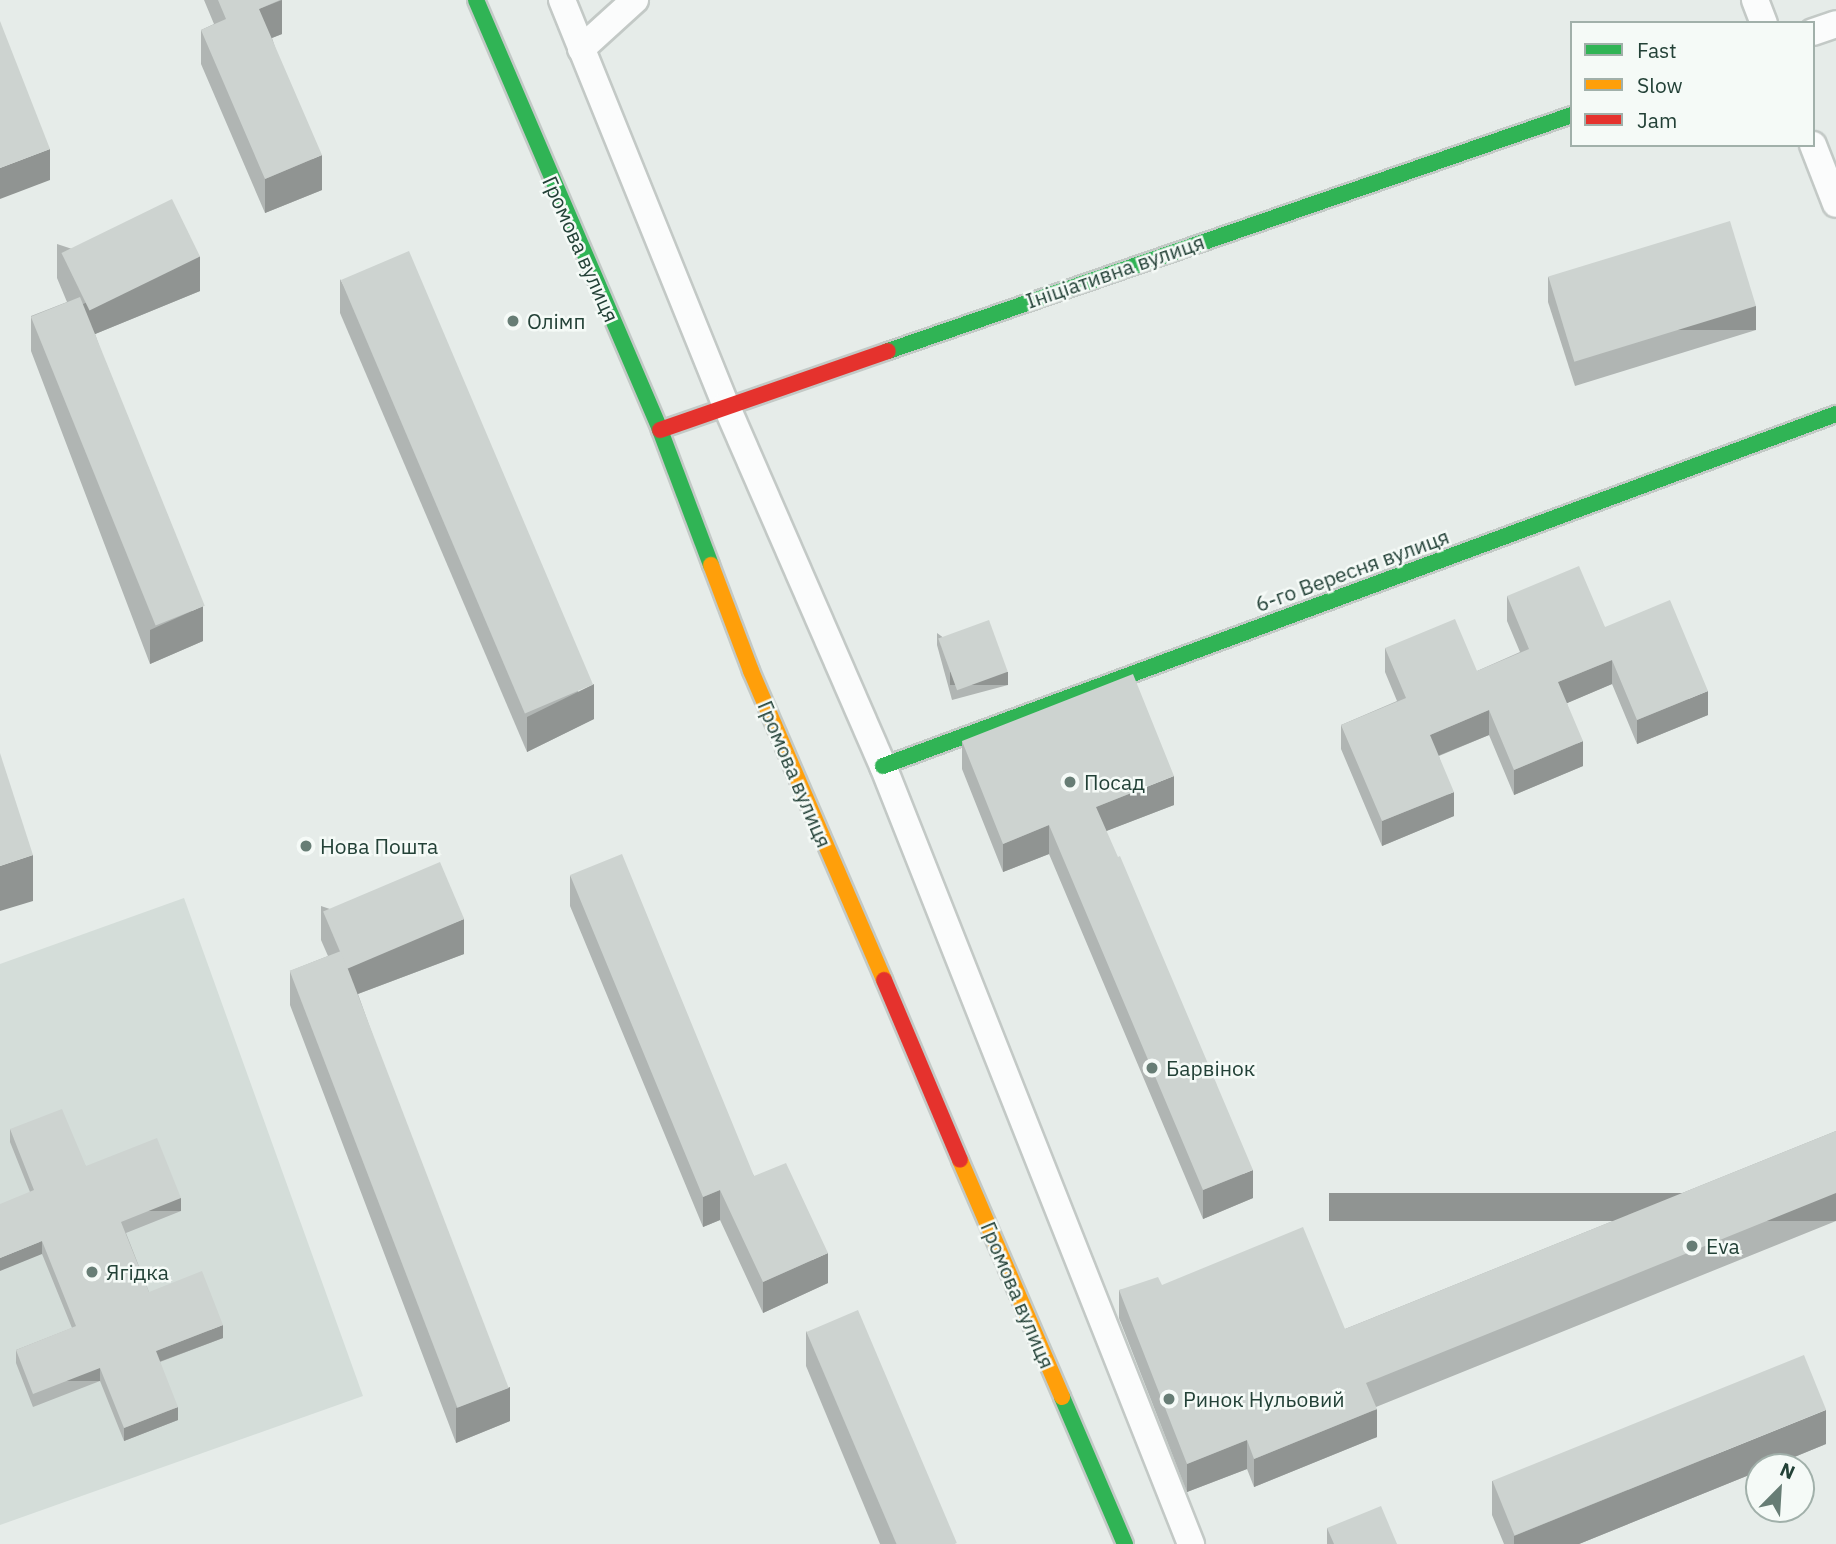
<!DOCTYPE html>
<html>
<head>
<meta charset="utf-8">
<style>
	body { margin:0 }
	#map { position:relative; width:1836px; height:1544px; overflow:hidden; background:#e6ece9; font-family:"IBM Plex Sans",sans-serif }
	div>[style] { position:absolute }
	.built>* { inset:0; background:#d4ddd9 }
	.roads { filter:drop-shadow(2px 0 #c3c9c6) drop-shadow(-2px 0 #c3c9c6) drop-shadow(0 2px #c3c9c6) drop-shadow(0 -2px #c3c9c6) }
	.street>* { height:26px; margin:-13px; padding:0 13px; transform-origin:13px; border-radius:13px; background:#fbfcfc }
	.fast>* { height:16px; margin:-8px; padding:0 8px; transform-origin:8px; border-radius:8px; background:#30b455 }
	.slow>* { height:16px; margin:-8px; padding:0 8px; transform-origin:8px; border-radius:8px; background:#ff9f0a }
	.jam>* { height:16px; margin:-8px; padding:0 8px; transform-origin:8px; border-radius:8px; background:#e5322d }
	.wall>* { inset:0; background:#b0b5b3 }
	.shaded-wall>* { inset:0; background:#909492; transform-origin:0 0 }
	.building>* { inset:0; background:#cdd3d0; transform-origin:0 0 }
	.dots>* { width:19px; height:19px; translate:-50% -50%; box-sizing:border-box; border:4px solid #f5faf7; border-radius:50% }
	span { translate:-50% -50%; white-space:nowrap; text-align:center; line-height:1.15; -webkit-text-stroke:5px #f5faf7; paint-order:stroke }
	.street-label { font-size:21px; color:#234137 }
	.poi-label { font-size:21px; color:#234137 }
	.left { translate:0 -50%; text-align:left }
	.legend { position:absolute; left:1570px; top:21px; width:245px; height:126px; box-sizing:border-box; background:#f5faf7; border:2px solid #a1b0aa; margin:0; padding:9px 12px; list-style:none; font-size:21px; color:#234137 }
	.legend li { display:flex; align-items:center; gap:14px; height:35px }
	.legend b { width:35px; border:2px solid #a1b0aa }
	.north { position:absolute; left:1745px; top:1453px; width:70px; height:70px; box-sizing:border-box; background:#f5faf7; border:2px solid #a1b0aa; border-radius:50%; rotate:24deg; font-size:19px; font-weight:700; line-height:28px; text-align:center; color:#234137 }
	.north::after { content:''; display:block; margin:auto; width:24px; height:32px; background:#677d75; clip-path:polygon(50% 0,100% 100%,50% 72%,0 100%) }
</style>
</head>
<body>
<div id="map">
	<div class="built">
		<div style="clip-path:polygon(184px 898px,363px 1396px,0 1525px,0 964px)"></div>
	</div>
	<div class="roads">
		<div class="street">
			<div style="left:562px;top:0;width:437px;rotate:68deg"></div>
			<div style="left:726px;top:405px;width:394px;rotate:66.5deg"></div>
			<div style="left:883px;top:766px;width:837px;rotate:68.4deg"></div>
			<div style="left:1755px;top:0;width:25px;rotate:69deg"></div>
			<div style="left:1813px;top:32px;width:24px;rotate:-19deg"></div>
			<div style="left:581px;top:49px;width:73px;rotate:-42.2deg"></div>
			<div style="left:1813px;top:145px;width:63px;rotate:68.7deg"></div>
		</div>
		<div class="fast">
			<div style="left:476px;top:0;width:468px;rotate:66.8deg"></div>
			<div style="left:660px;top:430px;width:144px;rotate:69.3deg"></div>
			<div style="left:888px;top:351px;width:724px;rotate:-19.04deg"></div>
			<div style="left:883px;top:766px;width:1016px;rotate:-20.27deg"></div>
			<div style="left:1062px;top:1397px;width:160px;rotate:66.8deg"></div>
		</div>
		<div class="slow">
			<div style="left:711px;top:565px;width:113px;rotate:69.3deg"></div>
			<div style="left:751px;top:671px;width:336px;rotate:66.7deg"></div>
			<div style="left:960px;top:1160px;width:258px;rotate:66.7deg"></div>
		</div>
		<div class="jam">
			<div style="left:660px;top:430px;width:241px;rotate:-19.1deg"></div>
			<div style="left:884px;top:980px;width:195px;rotate:67.1deg"></div>
		</div>
	</div>
	<div class="wall">
		<div style="clip-path:polygon(204px 0,282px 0,282px 34px,272px 38px,322px 190px,265px 213px,201px 64px,201px 30px,214px 24px)"></div>
		<div style="clip-path:polygon(57px 244px,200px 291px,95px 334px,203px 641px,150px 664px,31px 351px,31px 316px,67px 302px,57px 278px)"></div>
		<div style="clip-path:polygon(1548px 277px,1756px 330px,1575px 386px,1548px 302px)"></div>
		<div style="clip-path:polygon(340px 279px,594px 719px,527px 752px,340px 313px)"></div>
		<div style="clip-path:polygon(1507px 596px,1605px 627px,1708px 715px,1637px 744px,1612px 684px,1567px 703px,1583px 766px,1514px 795px,1489px 735px,1439px 756px,1454px 816px,1382px 846px,1341px 749px,1341px 725px,1397px 701px,1385px 672px,1385px 648px,1477px 671px,1520px 652px,1507px 621px)"></div>
		<div style="clip-path:polygon(937px 633px,1008px 685px,952px 700px,937px 645px)"></div>
		<div style="clip-path:polygon(962px 741px,1174px 805px,1106px 831px,1253px 1198px,1203px 1219px,1049px 854px,1003px 872px,962px 769px)"></div>
		<div style="clip-path:polygon(570px 875px,754px 1176px,828px 1283px,763px 1313px,720px 1220px,703px 1227px,570px 906px)"></div>
		<div style="clip-path:polygon(321px 906px,464px 954px,358px 994px,510px 1421px,456px 1443px,290px 1005px,290px 971px,328px 956px,321px 940px)"></div>
		<div style="clip-path:polygon(10px 1129px,86px 1166px,181px 1211px,126px 1233px,149px 1292px,223px 1338px,160px 1362px,178px 1420px,124px 1441px,100px 1381px,33px 1407px,16px 1363px,16px 1350px,72px 1328px,42px 1254px,30px 1192px,10px 1142px)"></div>
		<div style="clip-path:polygon(1836px 1131px,1836px 1221px,1376px 1407px,1377px 1437px,1254px 1487px,1247px 1469px,1187px 1492px,1119px 1318px,1119px 1290px,1162px 1285px,1345px 1329px)"></div>
		<div style="clip-path:polygon(806px 1331px,955px 1544px,880px 1544px,806px 1366px)"></div>
		<div style="clip-path:polygon(1826px 1444px,1770px 1467px,1759px 1467px,1759px 1471px,1579px 1544px,1504px 1544px,1492px 1515px,1492px 1481px)"></div>
		<div style="clip-path:polygon(1327px 1528px,1397px 1544px,1327px 1544px)"></div>
	</div>
	<div class="shaded-wall">
		<div style="clip-path:polygon(282px 0,282px 34px,259px 43px,259px 9px)"></div>
		<div style="clip-path:polygon(50px 149px,50px 180px,0 199px,0 168px)"></div>
		<div style="clip-path:polygon(322px 155px,322px 190px,265px 213px,265px 179px)"></div>
		<div style="clip-path:polygon(200px 256px,200px 291px,83px 339px,83px 304px)"></div>
		<div style="left:1756px;top:306px;width:24px;height:189px;rotate:90deg"></div>
		<div style="clip-path:polygon(203px 606px,203px 641px,150px 664px,150px 630px)"></div>
		<div style="clip-path:polygon(1612px 660px,1612px 684px,1558px 707px,1558px 682px)"></div>
		<div style="left:1008px;top:672px;width:13px;height:58px;rotate:90deg"></div>
		<div style="clip-path:polygon(594px 684px,594px 719px,527px 752px,527px 717px)"></div>
		<div style="clip-path:polygon(1708px 691px,1708px 715px,1637px 744px,1637px 720px)"></div>
		<div style="clip-path:polygon(1489px 710px,1489px 735px,1430px 759px,1430px 735px)"></div>
		<div style="clip-path:polygon(1583px 741px,1583px 766px,1514px 795px,1514px 770px)"></div>
		<div style="clip-path:polygon(1174px 776px,1174px 805px,1096px 835px,1096px 807px)"></div>
		<div style="clip-path:polygon(1454px 792px,1454px 816px,1382px 846px,1382px 821px)"></div>
		<div style="clip-path:polygon(1049px 825px,1049px 854px,1003px 872px,1003px 844px)"></div>
		<div style="clip-path:polygon(33px 855px,33px 901px,0 911px,0 866px)"></div>
		<div style="clip-path:polygon(464px 919px,464px 954px,347px 998px,347px 964px)"></div>
		<div style="clip-path:polygon(1253px 1170px,1253px 1198px,1203px 1219px,1203px 1190px)"></div>
		<div style="clip-path:polygon(720px 1190px,720px 1220px,703px 1227px,703px 1197px)"></div>
		<div style="left:1836px;top:1193px;width:28px;height:507px;rotate:90deg"></div>
		<div style="left:181px;top:1198px;width:13px;height:65px;rotate:90deg"></div>
		<div style="clip-path:polygon(42px 1241px,42px 1254px,0 1271px,0 1258px)"></div>
		<div style="clip-path:polygon(828px 1253px,828px 1283px,763px 1313px,763px 1282px)"></div>
		<div style="clip-path:polygon(223px 1325px,223px 1338px,156px 1363px,156px 1351px)"></div>
		<div style="left:100px;top:1368px;width:13px;height:72px;rotate:90deg"></div>
		<div style="clip-path:polygon(510px 1387px,510px 1421px,456px 1443px,456px 1408px)"></div>
		<div style="clip-path:polygon(178px 1407px,178px 1420px,124px 1441px,124px 1428px)"></div>
		<div style="clip-path:polygon(1377px 1409px,1377px 1437px,1254px 1487px,1254px 1459px)"></div>
		<div style="clip-path:polygon(1826px 1410px,1826px 1444px,1770px 1467px,1759px 1467px,1759px 1471px,1579px 1544px,1514px 1544px,1514px 1536px)"></div>
		<div style="clip-path:polygon(1247px 1440px,1247px 1469px,1187px 1492px,1187px 1464px)"></div>
	</div>
	<div class="building">
		<div style="clip-path:polygon(218px 0,280px 0,259px 9px,322px 155px,265px 179px,201px 30px,226px 19px)"></div>
		<div style="clip-path:polygon(0 21px,50px 149px,0 168px)"></div>
		<div style="left:172px;top:199px;width:64px;height:123px;rotate:64deg"></div>
		<div style="left:1730px;top:221px;width:89px;height:190px;rotate:73deg"></div>
		<div style="left:409px;top:251px;width:471px;height:74px;rotate:67deg"></div>
		<div style="left:80px;top:297px;width:333px;height:53px;rotate:68deg"></div>
		<div style="clip-path:polygon(1579px 566px,1605px 627px,1670px 600px,1708px 691px,1637px 720px,1612px 660px,1558px 682px,1583px 741px,1514px 770px,1489px 710px,1430px 735px,1454px 792px,1382px 821px,1341px 725px,1406px 698px,1385px 648px,1455px 619px,1477px 671px,1529px 649px,1507px 596px)"></div>
		<div style="left:989px;top:620px;width:55px;height:54px;rotate:70deg"></div>
		<div style="clip-path:polygon(1133px 674px,1174px 776px,1096px 807px,1118px 857px,1120px 856px,1253px 1170px,1203px 1190px,1049px 825px,1003px 844px,962px 741px)"></div>
		<div style="clip-path:polygon(0 753px,33px 855px,0 866px)"></div>
		<div style="clip-path:polygon(622px 854px,754px 1176px,786px 1163px,828px 1253px,763px 1282px,720px 1190px,703px 1197px,570px 875px)"></div>
		<div style="left:440px;top:862px;width:62px;height:127px;rotate:67deg"></div>
		<div style="left:341px;top:951px;width:468px;height:55px;rotate:69deg"></div>
		<div style="clip-path:polygon(62px 1109px,86px 1166px,157px 1138px,181px 1198px,121px 1222px,149px 1292px,202px 1271px,223px 1325px,156px 1351px,178px 1407px,124px 1428px,100px 1368px,33px 1394px,16px 1350px,76px 1326px,42px 1241px,0 1258px,0 1204px,34px 1190px,10px 1129px)"></div>
		<div style="clip-path:polygon(1836px 1131px,1836px 1193px,1366px 1383px,1377px 1409px,1254px 1459px,1247px 1440px,1187px 1464px,1119px 1290px,1158px 1277px,1162px 1285px,1303px 1227px,1345px 1329px)"></div>
		<div style="left:858px;top:1310px;width:253px;height:56px;rotate:67deg"></div>
		<div style="left:1804px;top:1355px;width:59px;height:336px;rotate:68deg"></div>
		<div style="clip-path:polygon(1381px 1506px,1397px 1544px,1334px 1544px,1327px 1528px)"></div>
	</div>
	<div class="dots">
		<div style="left:513px;top:321px;background:#677d75"></div>
		<div style="left:1070px;top:782px;background:#677d75"></div>
		<div style="left:306px;top:846px;background:#677d75"></div>
		<div style="left:1152px;top:1068px;background:#677d75"></div>
		<div style="left:1692px;top:1246px;background:#677d75"></div>
		<div style="left:92px;top:1272px;background:#677d75"></div>
		<div style="left:1169px;top:1399px;background:#677d75"></div>
	</div>
	<div class="street-label">
		<span style="left:581px;top:249px;rotate:66deg">Громова вулиця</span>
		<span style="left:1115px;top:271px;rotate:-19deg">Ініціативна вулиця</span>
		<span style="left:1352px;top:570px;rotate:-20deg">6-го Вересня вулиця</span>
		<span style="left:795px;top:774px;rotate:67deg">Громова вулиця</span>
		<span style="left:1018px;top:1295px;rotate:67deg">Громова вулиця</span>
	</div>
	<div class="poi-label">
		<span class="left" style="left:527px;top:321px">Олімп</span>
		<span class="left" style="left:1084px;top:782px">Посад</span>
		<span class="left" style="left:320px;top:846px">Нова Пошта</span>
		<span class="left" style="left:1166px;top:1068px">Барвінок</span>
		<span class="left" style="left:1706px;top:1246px">Eva</span>
		<span class="left" style="left:106px;top:1272px">Ягідка</span>
		<span class="left" style="left:1183px;top:1399px">Ринок Нульовий</span>
	</div>
	<ul class="legend">
	<li><b style="height:9px;background:#30b455"></b>Fast</li>
	<li><b style="height:9px;background:#ff9f0a"></b>Slow</li>
	<li><b style="height:9px;background:#e5322d"></b>Jam</li>
	</ul>
	<div class="north">N</div>
</div>
</body>
</html>
